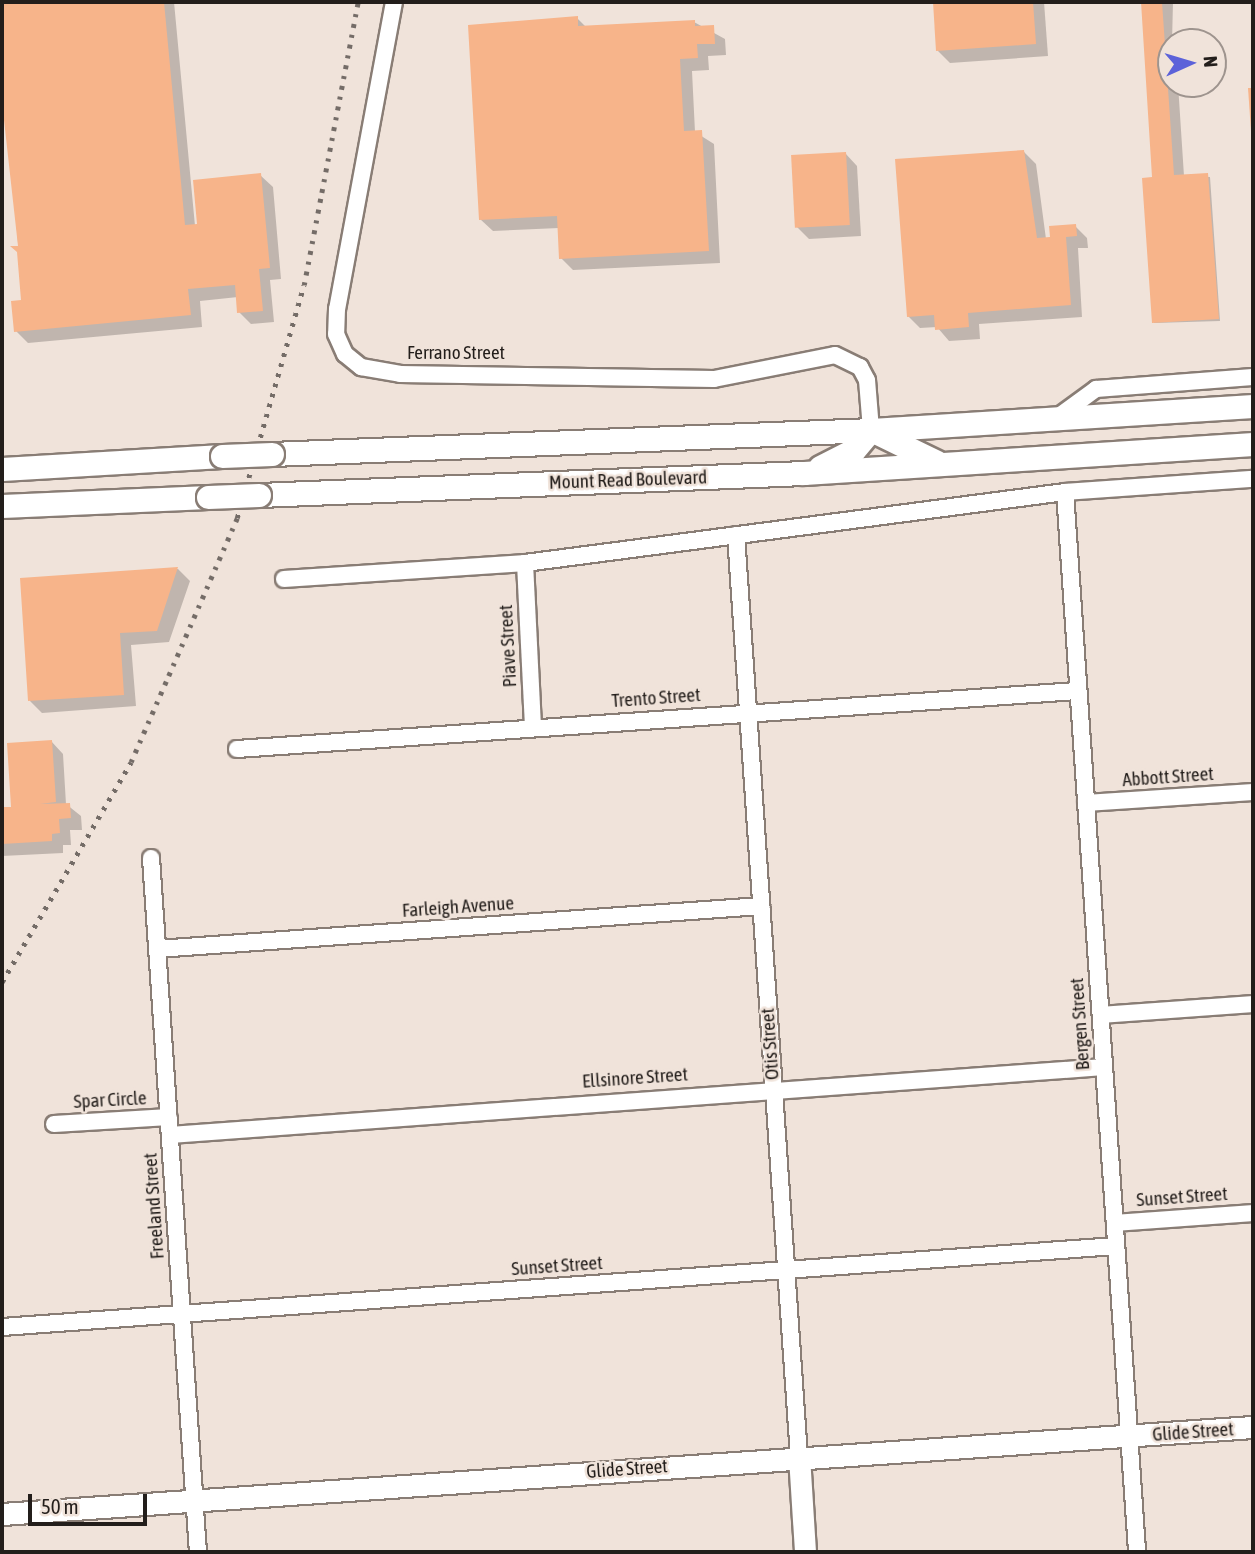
<!DOCTYPE html>
<html>
<head>
<meta charset="utf-8">
<style>
	body { margin:0 }
	#map { position:relative; width:1255px; height:1554px; overflow:hidden; background:#f0e3da; font-family:"Asap Condensed",sans-serif }
	div>[style] { position:absolute }
	.shadow>* { inset:0; background:#0003 }
	.building>* { inset:0; background:#f7b48a; transform-origin:0 0 }
	.roads { filter:drop-shadow(2px 0 #897d75) drop-shadow(-2px 0 #897d75) drop-shadow(0 2px #897d75) drop-shadow(0 -2px #897d75) }
	.minor>* { height:16px; margin:-8px; padding:0 8px; transform-origin:8px; border-radius:8px; background:#fff }
	.tertiary>* { height:21px; margin:-10.5px; padding:0 10.5px; transform-origin:10.5px; border-radius:10.5px; background:#fff }
	.secondary>* { height:23px; margin:-11.5px; padding:0 11.5px; transform-origin:11.5px; border-radius:11.5px; background:#fff }
	.rail>* { height:4.5px; margin-top:-2.25px; transform-origin:0; background:repeating-linear-gradient(90deg,#746c67 0 3.5px,transparent 0 10.5px) }
	.bridges { filter:drop-shadow(2px 0 #897d75) drop-shadow(-2px 0 #897d75) drop-shadow(0 2px #897d75) drop-shadow(0 -2px #897d75) }
	.secondary-bridge>* { height:23px; margin:-11.5px; padding:0 11.5px; transform-origin:11.5px; border-radius:11.5px; background:#fff }
	span { translate:-50% -50%; white-space:nowrap; text-align:center; line-height:1.15; -webkit-text-stroke:5px #f0e3da; paint-order:stroke }
	.street-label { font-size:19px; color:#231e1b }
	.frame { position:absolute; inset:0; border:4px solid #231e1b; pointer-events:none }
	.north { position:absolute; left:1157px; top:28px; width:70px; height:70px; box-sizing:border-box; background:#f0e3da; border:2px solid #9e948e; border-radius:50%; rotate:86deg; font-size:19px; font-weight:700; line-height:28px; text-align:center; color:#231e1b }
	.north::after { content:''; display:block; margin:auto; width:24px; height:32px; background:#5c62d9; clip-path:polygon(50% 0,100% 100%,50% 72%,0 100%) }
	.scale { position:absolute; left:28px; top:1494px; width:119px; height:32px; box-sizing:border-box; border:4px solid #231e1b; border-top:0; padding-left:9px; font-size:21px; line-height:24px; white-space:nowrap; color:#231e1b; -webkit-text-stroke:5px #f0e3da; paint-order:stroke }
</style>
</head>
<body>
<div id="map">
	<div class="shadow">
		<div style="clip-path:polygon(2px 2px,174px 2px,195px 226px,260px 175px,273px 187px,281px 279px,270px 280px,274px 322px,251px 324px,239px 312px,238px 297px,200px 301px,202px 327px,28px 343px,16px 331px,23px 302px,7px 113px,2px 107px)"></div>
		<div style="clip-path:polygon(935px 2px,1044px 2px,1048px 56px,950px 63px,938px 51px)"></div>
		<div style="clip-path:polygon(1143px 2px,1173px 2px,1171px 84px,1178px 84px,1184px 176px,1210px 177px,1220px 321px,1154px 323px,1154px 178px)"></div>
		<div style="clip-path:polygon(577px 18px,586px 27px,694px 22px,725px 39px,726px 55px,708px 56px,709px 70px,692px 71px,695px 132px,714px 144px,720px 263px,573px 270px,561px 258px,559px 228px,493px 231px,480px 219px)"></div>
		<div style="clip-path:polygon(1024px 152px,1036px 164px,1046px 239px,1075px 226px,1087px 238px,1088px 248px,1078px 248px,1082px 317px,979px 324px,980px 339px,949px 341px,937px 327px,920px 328px,908px 316px)"></div>
		<div style="clip-path:polygon(845px 153px,857px 166px,861px 236px,809px 239px,797px 227px)"></div>
		<div style="clip-path:polygon(178px 569px,190px 581px,169px 642px,131px 645px,136px 706px,42px 713px,30px 701px,22px 580px)"></div>
		<div style="clip-path:polygon(51px 741px,63px 754px,66px 804px,81px 816px,82px 830px,70px 830px,71px 845px,63px 845px,63px 853px,2px 856px,2px 809px,13px 808px)"></div>
	</div>
	<div class="building">
		<div style="clip-path:polygon(2px 2px,164px 2px,185px 225px,197px 224px,193px 180px,261px 173px,270px 268px,259px 269px,263px 311px,237px 313px,235px 285px,188px 289px,191px 315px,14px 332px,11px 301px,21px 300px,17px 252px,10px 246px,18px 246px,2px 102px)"></div>
		<div style="clip-path:polygon(933px 2px,1033px 2px,1036px 44px,936px 51px)"></div>
		<div style="clip-path:polygon(1141px 2px,1162px 2px,1174px 175px,1208px 173px,1219px 319px,1152px 323px,1142px 178px,1152px 177px)"></div>
		<div style="clip-path:polygon(578px 16px,578px 26px,695px 20px,695px 26px,714px 25px,715px 44px,697px 44px,698px 58px,680px 59px,684px 131px,702px 130px,709px 251px,559px 259px,557px 216px,479px 220px,468px 25px)"></div>
		<div style="clip-path:polygon(1248px 88px,1253px 88px,1253px 131px,1251px 131px)"></div>
		<div style="clip-path:polygon(1024px 150px,1037px 238px,1050px 237px,1049px 226px,1076px 224px,1077px 236px,1066px 237px,1071px 305px,968px 313px,969px 327px,935px 330px,934px 315px,907px 317px,895px 159px)"></div>
		<div style="left:846px;top:152px;width:73px;height:55px;rotate:87deg"></div>
		<div style="clip-path:polygon(178px 567px,157px 631px,120px 633px,124px 695px,28px 701px,20px 578px)"></div>
		<div style="clip-path:polygon(52px 740px,56px 802px,40px 804px,70px 803px,71px 818px,59px 819px,60px 833px,52px 834px,52px 841px,2px 844px,2px 807px,11px 807px,7px 743px)"></div>
	</div>
	<div class="roads">
		<div class="minor">
			<div style="left:394px;top:2px;width:312px;rotate:100.5deg"></div>
			<div style="left:337px;top:309px;width:25px;rotate:92deg"></div>
			<div style="left:336px;top:334px;width:22px;rotate:66deg"></div>
			<div style="left:345px;top:354px;width:21px;rotate:39deg"></div>
			<div style="left:361px;top:367px;width:40px;rotate:10deg"></div>
			<div style="left:400px;top:374px;width:314px;rotate:0.9deg"></div>
			<div style="left:714px;top:379px;width:123px;rotate:-11.2deg"></div>
			<div style="left:835px;top:355px;width:28px;rotate:26deg"></div>
			<div style="left:860px;top:367px;width:15px;rotate:62deg"></div>
			<div style="left:867px;top:380px;width:50px;rotate:85.4deg"></div>
			<div style="left:1055px;top:419px;width:51px;rotate:-36.2deg"></div>
			<div style="left:1096px;top:389px;width:157px;rotate:-4.4deg"></div>
			<div style="left:1065px;top:492px;width:1062px;rotate:86.11deg"></div>
			<div style="left:736px;top:535px;width:923px;rotate:86.09deg"></div>
			<div style="left:525px;top:563px;width:163px;rotate:87.2deg"></div>
			<div style="left:284px;top:579px;width:242px;rotate:-3.8deg"></div>
			<div style="left:525px;top:563px;width:545px;rotate:-7.49deg"></div>
			<div style="left:1065px;top:492px;width:188px;rotate:-4deg"></div>
			<div style="left:237px;top:749px;width:843px;rotate:-3.95deg"></div>
			<div style="left:1086px;top:803px;width:167px;rotate:-3.8deg"></div>
			<div style="left:151px;top:858px;width:696px;rotate:86.13deg"></div>
			<div style="left:157px;top:949px;width:606px;rotate:-4.07deg"></div>
			<div style="left:1101px;top:1015px;width:152px;rotate:-4.1deg"></div>
			<div style="left:54px;top:1124px;width:115px;rotate:-3.5deg"></div>
			<div style="left:170px;top:1135px;width:936px;rotate:-4.16deg"></div>
			<div style="left:1115px;top:1223px;width:138px;rotate:-4.1deg"></div>
			<div style="left:2px;top:1327px;width:1117px;rotate:-4.16deg"></div>
		</div>
		<div class="tertiary">
			<div style="left:799px;top:1456px;width:96px;rotate:86.4deg"></div>
			<div style="left:2px;top:1514px;width:1254px;rotate:-3.98deg"></div>
		</div>
		<div class="secondary">
			<div style="left:871px;top:430px;width:73px;rotate:25.9deg"></div>
			<div style="left:272px;top:454px;width:599px;rotate:-2.29deg"></div>
			<div style="left:871px;top:430px;width:383px;rotate:-3.6deg"></div>
			<div style="left:820px;top:467px;width:38px;rotate:-27deg"></div>
			<div style="left:854px;top:450px;width:26px;rotate:-50deg"></div>
			<div style="left:2px;top:469px;width:220px;rotate:-3.4deg"></div>
			<div style="left:259px;top:495px;width:545px;rotate:-2.31deg"></div>
			<div style="left:804px;top:473px;width:450px;rotate:-3.7deg"></div>
			<div style="left:2px;top:506px;width:206px;rotate:-2.5deg"></div>
		</div>
	</div>
	<div class="rail">
		<div style="left:2px;top:982px;width:255px;rotate:-59.6deg"></div>
		<div style="left:131px;top:762px;width:266px;rotate:-66.5deg"></div>
		<div style="left:237px;top:518px;width:242px;rotate:-74deg"></div>
		<div style="left:304px;top:285px;width:288px;rotate:-79.2deg"></div>
	</div>
	<div class="bridges">
		<div class="secondary-bridge">
			<div style="left:222px;top:456px;width:50px;rotate:-2.3deg"></div>
			<div style="left:208px;top:497px;width:51px;rotate:-2.2deg"></div>
		</div>
	</div>
	<div class="street-label">
		<span style="left:456px;top:353px">Ferrano Street</span>
		<span style="left:628px;top:480px;rotate:-2deg">Mount Read Boulevard</span>
		<span style="left:508px;top:646px;rotate:-93deg">Piave Street</span>
		<span style="left:656px;top:698px;rotate:-4deg">Trento Street</span>
		<span style="left:1168px;top:777px;rotate:-4deg">Abbott Street</span>
		<span style="left:458px;top:907px;rotate:-4deg">Farleigh Avenue</span>
		<span style="left:1080px;top:1024px;rotate:-94deg">Bergen Street</span>
		<span style="left:770px;top:1044px;rotate:-94deg">Otis Street</span>
		<span style="left:635px;top:1078px;rotate:-4deg">Ellsinore Street</span>
		<span style="left:110px;top:1100px;rotate:-3deg">Spar Circle</span>
		<span style="left:1182px;top:1197px;rotate:-4deg">Sunset Street</span>
		<span style="left:154px;top:1206px;rotate:-94deg">Freeland Street</span>
		<span style="left:557px;top:1266px;rotate:-4deg">Sunset Street</span>
		<span style="left:1193px;top:1432px;rotate:-4deg">Glide Street</span>
		<span style="left:627px;top:1469px;rotate:-4deg">Glide Street</span>
	</div>
	<div class="frame"></div>
	<div class="north">N</div>
	<div class="scale">50 m</div>
</div>
</body>
</html>
